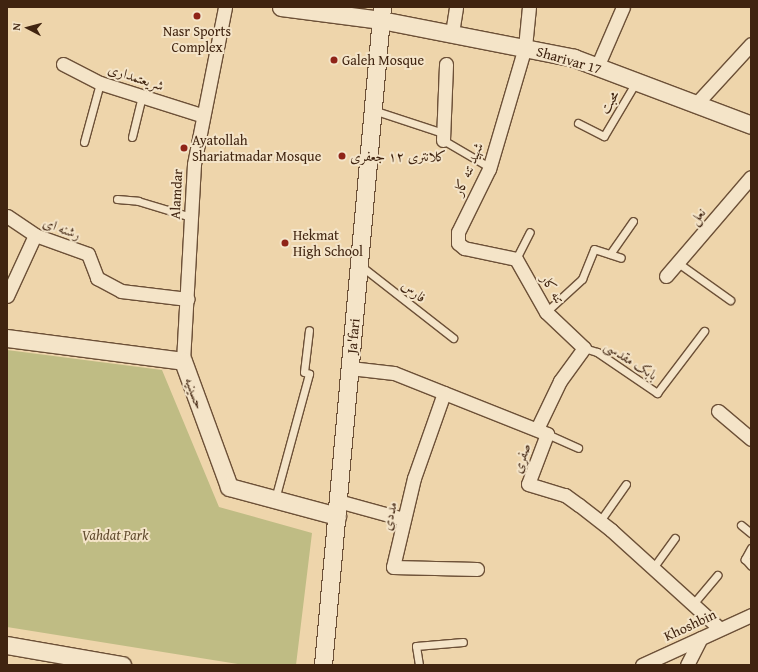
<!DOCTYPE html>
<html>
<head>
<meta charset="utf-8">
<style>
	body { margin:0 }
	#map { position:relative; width:758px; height:672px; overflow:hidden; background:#eed5ab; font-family:"Gentium Book Plus",Amiri,serif }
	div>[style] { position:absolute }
	.green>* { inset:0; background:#bfbc84 }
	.roads { filter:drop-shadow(1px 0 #6c5037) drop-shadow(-1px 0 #6c5037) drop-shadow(0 1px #6c5037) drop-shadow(0 -1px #6c5037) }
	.service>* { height:7px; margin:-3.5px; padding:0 3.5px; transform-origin:3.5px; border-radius:3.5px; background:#f4e4c8 }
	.minor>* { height:13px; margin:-6.5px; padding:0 6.5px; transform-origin:6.5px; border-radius:6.5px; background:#f4e4c8 }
	.tertiary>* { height:17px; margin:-8.5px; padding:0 8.5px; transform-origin:8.5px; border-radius:8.5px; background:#f4e4c8 }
	.dots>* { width:11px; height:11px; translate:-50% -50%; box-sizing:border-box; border:2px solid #f4e4c8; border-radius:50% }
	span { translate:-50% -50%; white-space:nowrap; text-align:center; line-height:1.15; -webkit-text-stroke:4px #f4e4c8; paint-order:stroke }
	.poi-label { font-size:14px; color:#402410 }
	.left { translate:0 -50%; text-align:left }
	.street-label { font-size:14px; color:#402410 }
	.park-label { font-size:14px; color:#604a2d; font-style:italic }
	.frame { position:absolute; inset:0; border:8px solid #402410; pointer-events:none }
	.north { position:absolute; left:8px; top:8px; width:40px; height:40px; -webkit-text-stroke:3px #f4e4c8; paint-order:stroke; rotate:276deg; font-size:11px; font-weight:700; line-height:16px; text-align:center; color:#402410 }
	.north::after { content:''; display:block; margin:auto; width:14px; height:18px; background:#402410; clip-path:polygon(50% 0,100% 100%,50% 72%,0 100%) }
</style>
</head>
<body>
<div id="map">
	<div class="green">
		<div style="clip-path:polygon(7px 350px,162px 370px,219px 507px,312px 533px,296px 665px,244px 665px,7px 627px)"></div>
	</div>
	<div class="roads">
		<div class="service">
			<div style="left:373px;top:110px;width:74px;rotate:18.2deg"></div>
			<div style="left:578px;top:123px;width:29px;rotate:27deg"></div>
			<div style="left:604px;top:136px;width:63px;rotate:-59.3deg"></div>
			<div style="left:132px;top:137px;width:42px;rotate:-76.3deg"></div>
			<div style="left:443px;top:140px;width:53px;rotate:30.4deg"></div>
			<div style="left:84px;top:142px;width:61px;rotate:-74.8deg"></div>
			<div style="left:117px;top:199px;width:21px;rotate:5deg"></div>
			<div style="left:138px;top:201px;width:55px;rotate:16.8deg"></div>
			<div style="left:610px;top:254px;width:40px;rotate:-55.1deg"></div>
			<div style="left:516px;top:259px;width:30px;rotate:-63deg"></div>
			<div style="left:678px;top:263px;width:64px;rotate:35.4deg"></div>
			<div style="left:361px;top:266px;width:117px;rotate:38deg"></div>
			<div style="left:546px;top:312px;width:49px;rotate:-42.5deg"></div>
			<div style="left:582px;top:279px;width:32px;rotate:-68deg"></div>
			<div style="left:594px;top:249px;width:28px;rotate:18deg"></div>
			<div style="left:584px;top:348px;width:14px;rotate:17deg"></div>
			<div style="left:597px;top:352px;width:73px;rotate:34.3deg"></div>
			<div style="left:657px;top:393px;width:78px;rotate:-52.8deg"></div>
			<div style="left:547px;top:434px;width:34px;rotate:24deg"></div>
			<div style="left:275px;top:499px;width:130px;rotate:-74.8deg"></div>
			<div style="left:309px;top:374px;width:5px;rotate:-158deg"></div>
			<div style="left:304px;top:372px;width:42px;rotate:-83.2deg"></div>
			<div style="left:600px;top:521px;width:45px;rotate:-54.9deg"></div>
			<div style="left:741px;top:525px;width:13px;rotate:39deg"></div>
			<div style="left:751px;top:548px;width:13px;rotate:119deg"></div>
			<div style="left:745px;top:559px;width:9px;rotate:49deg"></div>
			<div style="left:653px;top:568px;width:37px;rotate:-54deg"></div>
			<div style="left:693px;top:604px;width:38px;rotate:-50deg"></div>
			<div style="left:419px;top:665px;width:19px;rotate:-99deg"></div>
			<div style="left:416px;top:646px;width:47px;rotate:-4.9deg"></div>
		</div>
		<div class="minor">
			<div style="left:529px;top:7px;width:40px;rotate:95.7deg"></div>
			<div style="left:525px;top:47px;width:127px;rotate:106.4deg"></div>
			<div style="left:489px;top:169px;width:70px;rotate:116.2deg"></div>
			<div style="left:458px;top:232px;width:11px;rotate:90deg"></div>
			<div style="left:458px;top:243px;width:8px;rotate:40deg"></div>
			<div style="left:464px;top:248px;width:53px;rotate:11.9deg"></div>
			<div style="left:516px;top:259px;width:61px;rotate:60.5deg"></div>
			<div style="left:546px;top:312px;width:52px;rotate:43.5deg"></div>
			<div style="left:584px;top:348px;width:41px;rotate:126deg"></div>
			<div style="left:560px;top:381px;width:53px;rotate:115.6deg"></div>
			<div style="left:452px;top:33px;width:26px;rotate:-81deg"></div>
			<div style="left:63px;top:64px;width:42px;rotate:27.2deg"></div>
			<div style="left:100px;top:83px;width:106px;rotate:17.6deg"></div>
			<div style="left:597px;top:67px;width:65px;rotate:-66.6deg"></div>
			<div style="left:696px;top:104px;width:81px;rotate:-47.5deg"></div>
			<div style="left:443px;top:140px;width:76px;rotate:-87.7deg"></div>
			<div style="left:7px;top:216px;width:34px;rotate:34deg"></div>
			<div style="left:35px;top:235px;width:56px;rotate:19.7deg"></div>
			<div style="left:88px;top:254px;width:26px;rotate:69deg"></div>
			<div style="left:97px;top:278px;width:27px;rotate:28deg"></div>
			<div style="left:121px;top:291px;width:67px;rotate:6.8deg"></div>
			<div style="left:666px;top:276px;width:130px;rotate:-49.4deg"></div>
			<div style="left:7px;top:296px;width:67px;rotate:-65.3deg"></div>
			<div style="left:183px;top:361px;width:197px;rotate:-86.8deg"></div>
			<div style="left:194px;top:164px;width:160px;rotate:-78.8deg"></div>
			<div style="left:350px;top:368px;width:44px;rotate:6.5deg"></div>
			<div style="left:394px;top:373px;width:165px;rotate:21.7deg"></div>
			<div style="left:547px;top:434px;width:53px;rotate:110.8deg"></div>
			<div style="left:528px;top:484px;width:39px;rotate:17deg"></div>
			<div style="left:565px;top:495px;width:17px;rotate:36deg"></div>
			<div style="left:579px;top:505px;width:41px;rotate:38deg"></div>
			<div style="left:611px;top:530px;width:147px;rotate:42.2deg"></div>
			<div style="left:444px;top:393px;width:90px;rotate:109.4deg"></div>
			<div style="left:414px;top:478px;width:91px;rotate:103.3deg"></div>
			<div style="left:393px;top:567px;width:84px;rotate:1.4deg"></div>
			<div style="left:718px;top:411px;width:43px;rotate:40.3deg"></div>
			<div style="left:338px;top:501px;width:68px;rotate:15.3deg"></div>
			<div style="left:642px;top:665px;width:120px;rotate:-24.6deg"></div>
			<div style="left:687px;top:665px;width:30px;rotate:-63deg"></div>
		</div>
		<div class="tertiary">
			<div style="left:281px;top:7px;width:101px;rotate:7.4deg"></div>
			<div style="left:381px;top:20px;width:197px;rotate:11.1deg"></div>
			<div style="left:574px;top:58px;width:189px;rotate:20.7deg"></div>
			<div style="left:7px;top:338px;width:177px;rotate:7.4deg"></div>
			<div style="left:183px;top:361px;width:134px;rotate:69.9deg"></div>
			<div style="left:229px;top:487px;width:112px;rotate:15deg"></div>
			<div style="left:7px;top:645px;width:117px;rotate:9.9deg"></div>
			<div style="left:323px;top:665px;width:661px;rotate:-84.88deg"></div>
		</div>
	</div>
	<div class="dots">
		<div style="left:197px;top:16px;background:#8f2418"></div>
		<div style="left:334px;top:60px;background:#8f2418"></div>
		<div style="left:184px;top:148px;background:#8f2418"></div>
		<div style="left:342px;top:156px;background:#8f2418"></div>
		<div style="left:285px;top:243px;background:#8f2418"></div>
	</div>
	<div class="poi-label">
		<span style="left:197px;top:39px">Nasr Sports<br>Complex</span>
		<span class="left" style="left:342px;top:60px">Galeh Mosque</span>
		<span class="left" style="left:192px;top:148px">Ayatollah<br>Shariatmadar Mosque</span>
		<span class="left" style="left:350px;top:156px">کلانتری ۱۲ جعفری</span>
		<span class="left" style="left:293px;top:243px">Hekmat<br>High School</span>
	</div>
	<div class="street-label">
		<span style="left:569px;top:60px;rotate:16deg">Sharivar 17</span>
		<span style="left:136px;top:77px;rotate:18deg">شریعتمداری</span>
		<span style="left:609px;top:102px;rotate:-59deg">محبت</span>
		<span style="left:468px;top:169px;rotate:-67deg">شهید تنه کار</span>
		<span style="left:176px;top:194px;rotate:-87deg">Alamdar</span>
		<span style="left:697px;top:216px;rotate:-50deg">نعل</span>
		<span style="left:62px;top:228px;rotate:21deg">رشنه ای</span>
		<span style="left:553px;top:289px;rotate:58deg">تنه کار</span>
		<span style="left:414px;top:291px;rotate:38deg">فارس</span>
		<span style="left:353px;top:336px;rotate:-85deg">Ja'fari</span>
		<span style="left:631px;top:360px;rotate:33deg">بابک مقدسی</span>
		<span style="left:195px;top:393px;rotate:70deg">حسینیه</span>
		<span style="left:521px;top:458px;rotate:-70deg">صفری</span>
		<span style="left:389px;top:516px;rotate:-77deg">مددی</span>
		<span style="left:690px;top:625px;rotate:-25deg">Khoshbin</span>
	</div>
	<div class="park-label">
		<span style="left:115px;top:535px">Vahdat Park</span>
	</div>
	<div class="frame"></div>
	<div class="north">N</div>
</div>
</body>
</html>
